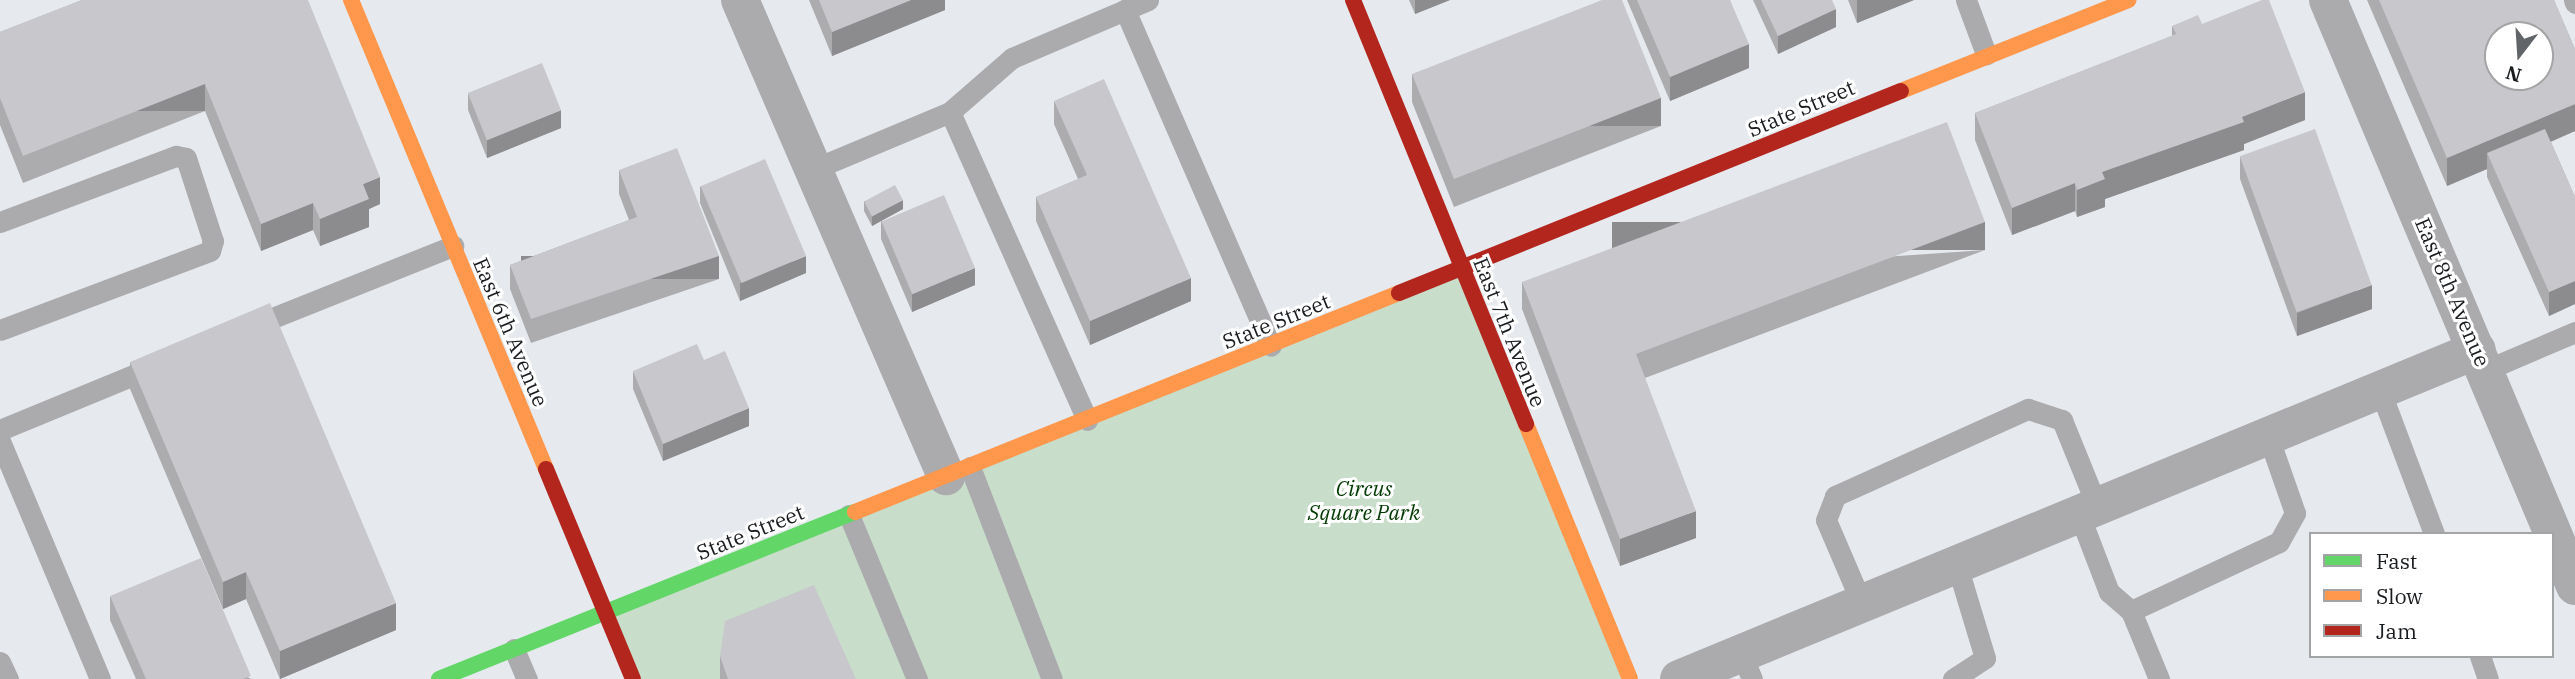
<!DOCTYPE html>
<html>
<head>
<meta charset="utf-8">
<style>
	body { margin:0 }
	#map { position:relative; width:2575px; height:679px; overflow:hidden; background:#e6eaef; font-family:"IBM Plex Serif",serif }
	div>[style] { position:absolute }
	.green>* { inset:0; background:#c9ddcb }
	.lane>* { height:21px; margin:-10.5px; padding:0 10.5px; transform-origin:10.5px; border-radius:10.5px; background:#ababae }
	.street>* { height:38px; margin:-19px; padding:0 19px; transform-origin:19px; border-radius:19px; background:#ababae }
	.fast>* { height:16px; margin:-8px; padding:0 8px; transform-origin:8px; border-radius:8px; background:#63d668 }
	.slow>* { height:16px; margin:-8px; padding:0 8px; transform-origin:8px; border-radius:8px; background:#ff974d }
	.jam>* { height:16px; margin:-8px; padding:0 8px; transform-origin:8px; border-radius:8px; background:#b3261e }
	.wall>* { inset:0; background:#acacaf }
	.shaded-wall>* { inset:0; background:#8c8c8f; transform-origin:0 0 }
	.building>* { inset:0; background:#c8c8cc; transform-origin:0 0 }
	span { translate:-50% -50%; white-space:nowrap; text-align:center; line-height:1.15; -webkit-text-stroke:6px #fff; paint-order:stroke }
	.street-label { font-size:21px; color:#191c1f }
	.park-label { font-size:21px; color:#003901; font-style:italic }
	.legend { position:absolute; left:2309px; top:532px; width:245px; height:126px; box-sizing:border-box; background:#fff; border:2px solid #a3a4a5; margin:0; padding:9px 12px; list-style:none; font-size:21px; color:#191c1f }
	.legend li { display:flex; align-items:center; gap:14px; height:35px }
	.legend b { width:35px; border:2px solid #a3a4a5 }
	.north { position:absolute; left:2484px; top:21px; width:70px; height:70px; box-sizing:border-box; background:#fff; border:2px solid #a3a4a5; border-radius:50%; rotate:197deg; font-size:19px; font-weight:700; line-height:28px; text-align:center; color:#191c1f }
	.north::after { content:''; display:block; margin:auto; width:24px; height:32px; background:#616468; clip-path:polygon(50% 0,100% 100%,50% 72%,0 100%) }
</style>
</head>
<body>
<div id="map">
	<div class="green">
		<div style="clip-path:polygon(1462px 270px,1631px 679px,632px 679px,605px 612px)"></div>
	</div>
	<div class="lane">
		<div style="left:1148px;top:0;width:25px;rotate:157deg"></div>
		<div style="left:1125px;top:10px;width:366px;rotate:66.5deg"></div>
		<div style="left:1966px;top:0;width:58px;rotate:69.7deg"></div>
		<div style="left:2574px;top:0;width:3px;rotate:72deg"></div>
		<div style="left:950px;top:112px;width:337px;rotate:66deg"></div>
		<div style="left:814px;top:169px;width:147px;rotate:-22.7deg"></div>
		<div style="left:950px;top:112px;width:82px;rotate:-41.1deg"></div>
		<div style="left:1012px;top:58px;width:123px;rotate:-23deg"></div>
		<div style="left:0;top:222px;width:188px;rotate:-20.6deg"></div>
		<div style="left:176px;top:156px;width:10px;rotate:11deg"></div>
		<div style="left:186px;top:158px;width:87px;rotate:72deg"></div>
		<div style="left:213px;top:241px;width:10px;rotate:107deg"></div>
		<div style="left:210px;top:251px;width:224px;rotate:159.4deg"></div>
		<div style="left:250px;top:327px;width:219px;rotate:-21.8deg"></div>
		<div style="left:2486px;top:370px;width:97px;rotate:-23.1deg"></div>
		<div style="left:2380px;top:390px;width:154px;rotate:69.4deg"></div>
		<div style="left:0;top:430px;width:168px;rotate:-22.4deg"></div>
		<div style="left:0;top:441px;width:258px;rotate:67.2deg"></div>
		<div style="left:970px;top:467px;width:227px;rotate:68.9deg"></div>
		<div style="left:2079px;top:514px;width:84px;rotate:69deg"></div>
		<div style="left:2109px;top:592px;width:29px;rotate:41deg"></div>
		<div style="left:2131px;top:611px;width:163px;rotate:-25deg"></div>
		<div style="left:2279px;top:542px;width:33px;rotate:-61deg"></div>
		<div style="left:2295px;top:513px;width:82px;rotate:-109.3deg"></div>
		<div style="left:849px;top:515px;width:178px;rotate:67.5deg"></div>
		<div style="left:1862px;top:604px;width:91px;rotate:-113.2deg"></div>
		<div style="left:1826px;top:520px;width:26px;rotate:-69deg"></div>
		<div style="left:1835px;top:496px;width:212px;rotate:-24.3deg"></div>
		<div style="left:2028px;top:409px;width:36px;rotate:18deg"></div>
		<div style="left:2062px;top:420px;width:93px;rotate:67.9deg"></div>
		<div style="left:2131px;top:611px;width:74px;rotate:67.6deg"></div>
		<div style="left:514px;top:649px;width:33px;rotate:67deg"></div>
		<div style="left:1741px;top:653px;width:28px;rotate:67deg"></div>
		<div style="left:2480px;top:656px;width:24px;rotate:71deg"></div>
		<div style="left:0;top:662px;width:19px;rotate:65deg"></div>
		<div style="left:1953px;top:679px;width:38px;rotate:-33deg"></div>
		<div style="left:1985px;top:658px;width:97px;rotate:-106.8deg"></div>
	</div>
	<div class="street">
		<div style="left:740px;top:0;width:519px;rotate:66.6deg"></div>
		<div style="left:2328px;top:0;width:636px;rotate:67.14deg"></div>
		<div style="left:1679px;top:679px;width:863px;rotate:-22.41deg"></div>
	</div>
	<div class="fast">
		<div style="left:439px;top:679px;width:448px;rotate:-21.9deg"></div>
	</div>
	<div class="slow">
		<div style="left:351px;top:0;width:508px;rotate:67.42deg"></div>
		<div style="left:1901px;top:91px;width:245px;rotate:-21.8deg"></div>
		<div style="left:1526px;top:424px;width:275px;rotate:67.8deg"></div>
		<div style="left:855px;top:512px;width:586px;rotate:-21.93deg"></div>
	</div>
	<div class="jam">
		<div style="left:1353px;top:0;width:458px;rotate:67.8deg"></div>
		<div style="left:1399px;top:293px;width:541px;rotate:-21.92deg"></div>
		<div style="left:546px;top:469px;width:227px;rotate:67.5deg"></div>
	</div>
	<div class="wall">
		<div style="clip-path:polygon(82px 0,380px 204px,369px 209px,369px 227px,320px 246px,313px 230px,261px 251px,205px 111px,23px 183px,0 125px,0 32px)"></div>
		<div style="clip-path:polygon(809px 0,945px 0,945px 10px,832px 56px)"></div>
		<div style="clip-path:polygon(1409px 0,1450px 0,1415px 14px)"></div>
		<div style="clip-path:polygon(1627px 0,1730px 0,1749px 68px,1670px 101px)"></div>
		<div style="clip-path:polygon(1753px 0,1832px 0,1836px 27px,1778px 54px)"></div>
		<div style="clip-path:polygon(1848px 0,1914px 0,1857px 23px)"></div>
		<div style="clip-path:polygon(2367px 0,2554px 0,2575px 49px,2575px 131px,2551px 142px,2575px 197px,2575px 304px,2549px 316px,2487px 177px,2487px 169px,2447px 186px)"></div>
		<div style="clip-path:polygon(2202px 24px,2305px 120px,2244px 144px,2244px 150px,2105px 199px,2105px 207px,2077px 217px,2075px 211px,2012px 235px,1975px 140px,1975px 113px,2172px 36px,2172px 26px)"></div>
		<div style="clip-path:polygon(1412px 74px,1661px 126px,1454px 207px,1412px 102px)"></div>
		<div style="clip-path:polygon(468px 93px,561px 128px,487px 158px,468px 110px)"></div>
		<div style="clip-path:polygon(1054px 101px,1191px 301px,1090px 345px,1036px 221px,1036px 197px,1078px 179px,1054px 124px)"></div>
		<div style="clip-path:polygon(2240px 156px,2372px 309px,2297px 336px,2240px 179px)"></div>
		<div style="clip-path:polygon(619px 170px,719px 279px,531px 343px,510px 289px,510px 265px,629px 220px,619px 194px)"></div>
		<div style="clip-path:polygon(700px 186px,806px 273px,740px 301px,700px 203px)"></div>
		<div style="clip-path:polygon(864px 201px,903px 209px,881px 221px,975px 285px,912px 312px,881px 239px,881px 221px,872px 226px,864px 211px)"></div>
		<div style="clip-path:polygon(1985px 250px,1645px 378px,1696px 538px,1620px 566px,1522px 309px,1522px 282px)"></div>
		<div style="clip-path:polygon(704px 360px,749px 426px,663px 461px,633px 389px,633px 371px)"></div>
		<div style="clip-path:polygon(130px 362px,396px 630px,280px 679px,246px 599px,223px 609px,130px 389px)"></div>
		<div style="clip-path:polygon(110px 596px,251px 679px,136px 679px,110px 620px)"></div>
		<div style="clip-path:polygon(720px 656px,856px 679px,720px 679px)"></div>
	</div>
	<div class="shaded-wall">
		<div style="clip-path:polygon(911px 0,945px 0,945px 10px,832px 56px,832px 32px)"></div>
		<div style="clip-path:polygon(1415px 0,1450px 0,1415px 14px)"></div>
		<div style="clip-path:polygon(1857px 0,1914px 0,1857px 23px)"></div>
		<div style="clip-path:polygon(1836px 9px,1836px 27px,1778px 54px,1778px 36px)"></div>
		<div style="clip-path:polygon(1749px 44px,1749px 68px,1670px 101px,1670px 77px)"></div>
		<div style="left:205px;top:84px;width:27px;height:196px;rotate:90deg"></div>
		<div style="clip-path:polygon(2305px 92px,2305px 120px,2244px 144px,2244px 150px,2105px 199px,2105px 207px,2077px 217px,2077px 190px,2102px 172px)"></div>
		<div style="left:1661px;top:98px;width:28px;height:222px;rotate:90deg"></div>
		<div style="clip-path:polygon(2575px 104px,2575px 131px,2493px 166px,2487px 153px,2487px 169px,2447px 186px,2447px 158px)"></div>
		<div style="clip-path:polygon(561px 110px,561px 128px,487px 158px,487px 140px)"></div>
		<div style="clip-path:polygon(380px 177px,380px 204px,369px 209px,369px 227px,320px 246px,320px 219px,363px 184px)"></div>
		<div style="clip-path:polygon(2075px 183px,2075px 211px,2012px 235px,2012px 208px)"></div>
		<div style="clip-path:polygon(903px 200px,903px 209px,872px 226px,872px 216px)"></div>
		<div style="clip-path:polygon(313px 203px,313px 230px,261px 251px,261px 224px)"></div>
		<div style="left:1985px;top:222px;width:28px;height:373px;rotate:90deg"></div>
		<div style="left:719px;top:256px;width:23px;height:198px;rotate:90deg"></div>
		<div style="clip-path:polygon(806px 256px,806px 273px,740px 301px,740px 283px)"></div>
		<div style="clip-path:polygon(975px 268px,975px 285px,912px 312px,912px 294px)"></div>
		<div style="clip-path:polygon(1191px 278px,1191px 301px,1090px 345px,1090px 321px)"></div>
		<div style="clip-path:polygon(2575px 281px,2575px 304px,2549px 316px,2549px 292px)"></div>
		<div style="clip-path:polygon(2372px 285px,2372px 309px,2297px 336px,2297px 313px)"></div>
		<div style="clip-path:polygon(749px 408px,749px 426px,663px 461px,663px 444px)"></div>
		<div style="clip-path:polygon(1696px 511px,1696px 538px,1620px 566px,1620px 539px)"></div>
		<div style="clip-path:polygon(246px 572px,246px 599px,223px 609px,223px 582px)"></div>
		<div style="clip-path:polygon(396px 603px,396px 630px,280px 679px,280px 651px)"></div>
	</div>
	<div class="building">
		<div style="clip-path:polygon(82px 0,308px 0,380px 177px,363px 184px,369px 199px,320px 219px,313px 203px,261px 224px,205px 84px,23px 156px,0 98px,0 32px)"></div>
		<div style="clip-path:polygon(819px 0,911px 0,832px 32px)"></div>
		<div style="clip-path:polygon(1602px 0,1622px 0,1661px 98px,1454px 179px,1412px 74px)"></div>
		<div style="clip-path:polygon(1637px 0,1730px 0,1749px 44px,1670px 77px)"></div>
		<div style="clip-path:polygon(1761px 0,1832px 0,1836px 9px,1778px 36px)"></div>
		<div style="clip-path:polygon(2262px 0,2269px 0,2305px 92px,2242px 117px,2244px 122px,2102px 172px,2105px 179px,2077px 190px,2075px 183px,2012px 208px,1975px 113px,2176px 34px,2172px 26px,2198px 15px,2202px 24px)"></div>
		<div style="clip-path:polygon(evenodd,2379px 0,2554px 0,2575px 49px,2575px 104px,2447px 158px,2379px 0,2498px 35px,2540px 35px,2540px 77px,2498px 77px,2498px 35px)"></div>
		<div style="left:542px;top:63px;width:51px;height:80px;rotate:68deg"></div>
		<div style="clip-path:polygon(1104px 79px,1191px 278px,1090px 321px,1036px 197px,1087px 175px,1054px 101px)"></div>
		<div style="clip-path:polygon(1947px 122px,1985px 222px,1636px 354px,1696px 511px,1620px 539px,1522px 282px)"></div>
		<div style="left:2315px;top:129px;width:166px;height:80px;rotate:70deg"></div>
		<div style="clip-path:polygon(2545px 129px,2575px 197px,2575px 281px,2549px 292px,2487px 153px)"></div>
		<div style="clip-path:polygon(677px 148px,719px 256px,531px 319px,510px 265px,637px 217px,619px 170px)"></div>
		<div style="left:765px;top:159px;width:105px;height:70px;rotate:67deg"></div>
		<div style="left:895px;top:185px;width:17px;height:35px;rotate:62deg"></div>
		<div style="left:944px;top:195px;width:79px;height:68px;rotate:67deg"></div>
		<div style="clip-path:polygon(270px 303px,396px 603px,280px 651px,246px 572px,223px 582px,130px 362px)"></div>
		<div style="clip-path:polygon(697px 344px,704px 360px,725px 351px,749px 408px,663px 444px,633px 371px)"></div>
		<div style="clip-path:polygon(201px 558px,251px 676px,243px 679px,146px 679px,110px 596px)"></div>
		<div style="clip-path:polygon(814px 585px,856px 679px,728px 679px,720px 656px,725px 621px)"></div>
	</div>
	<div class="street-label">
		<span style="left:1801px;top:108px;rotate:-23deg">State Street</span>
		<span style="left:2453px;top:292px;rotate:67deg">East 8th Avenue</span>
		<span style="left:1276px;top:321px;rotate:-22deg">State Street</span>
		<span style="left:511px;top:332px;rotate:67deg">East 6th Avenue</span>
		<span style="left:1510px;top:332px;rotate:68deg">East 7th Avenue</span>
		<span style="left:750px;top:532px;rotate:-22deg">State Street</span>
	</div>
	<div class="park-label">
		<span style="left:1364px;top:500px">Circus<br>Square Park</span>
	</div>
	<ul class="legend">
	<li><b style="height:9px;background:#63d668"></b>Fast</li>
	<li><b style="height:9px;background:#ff974d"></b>Slow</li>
	<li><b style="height:9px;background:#b3261e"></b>Jam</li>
	</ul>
	<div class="north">N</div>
</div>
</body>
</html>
